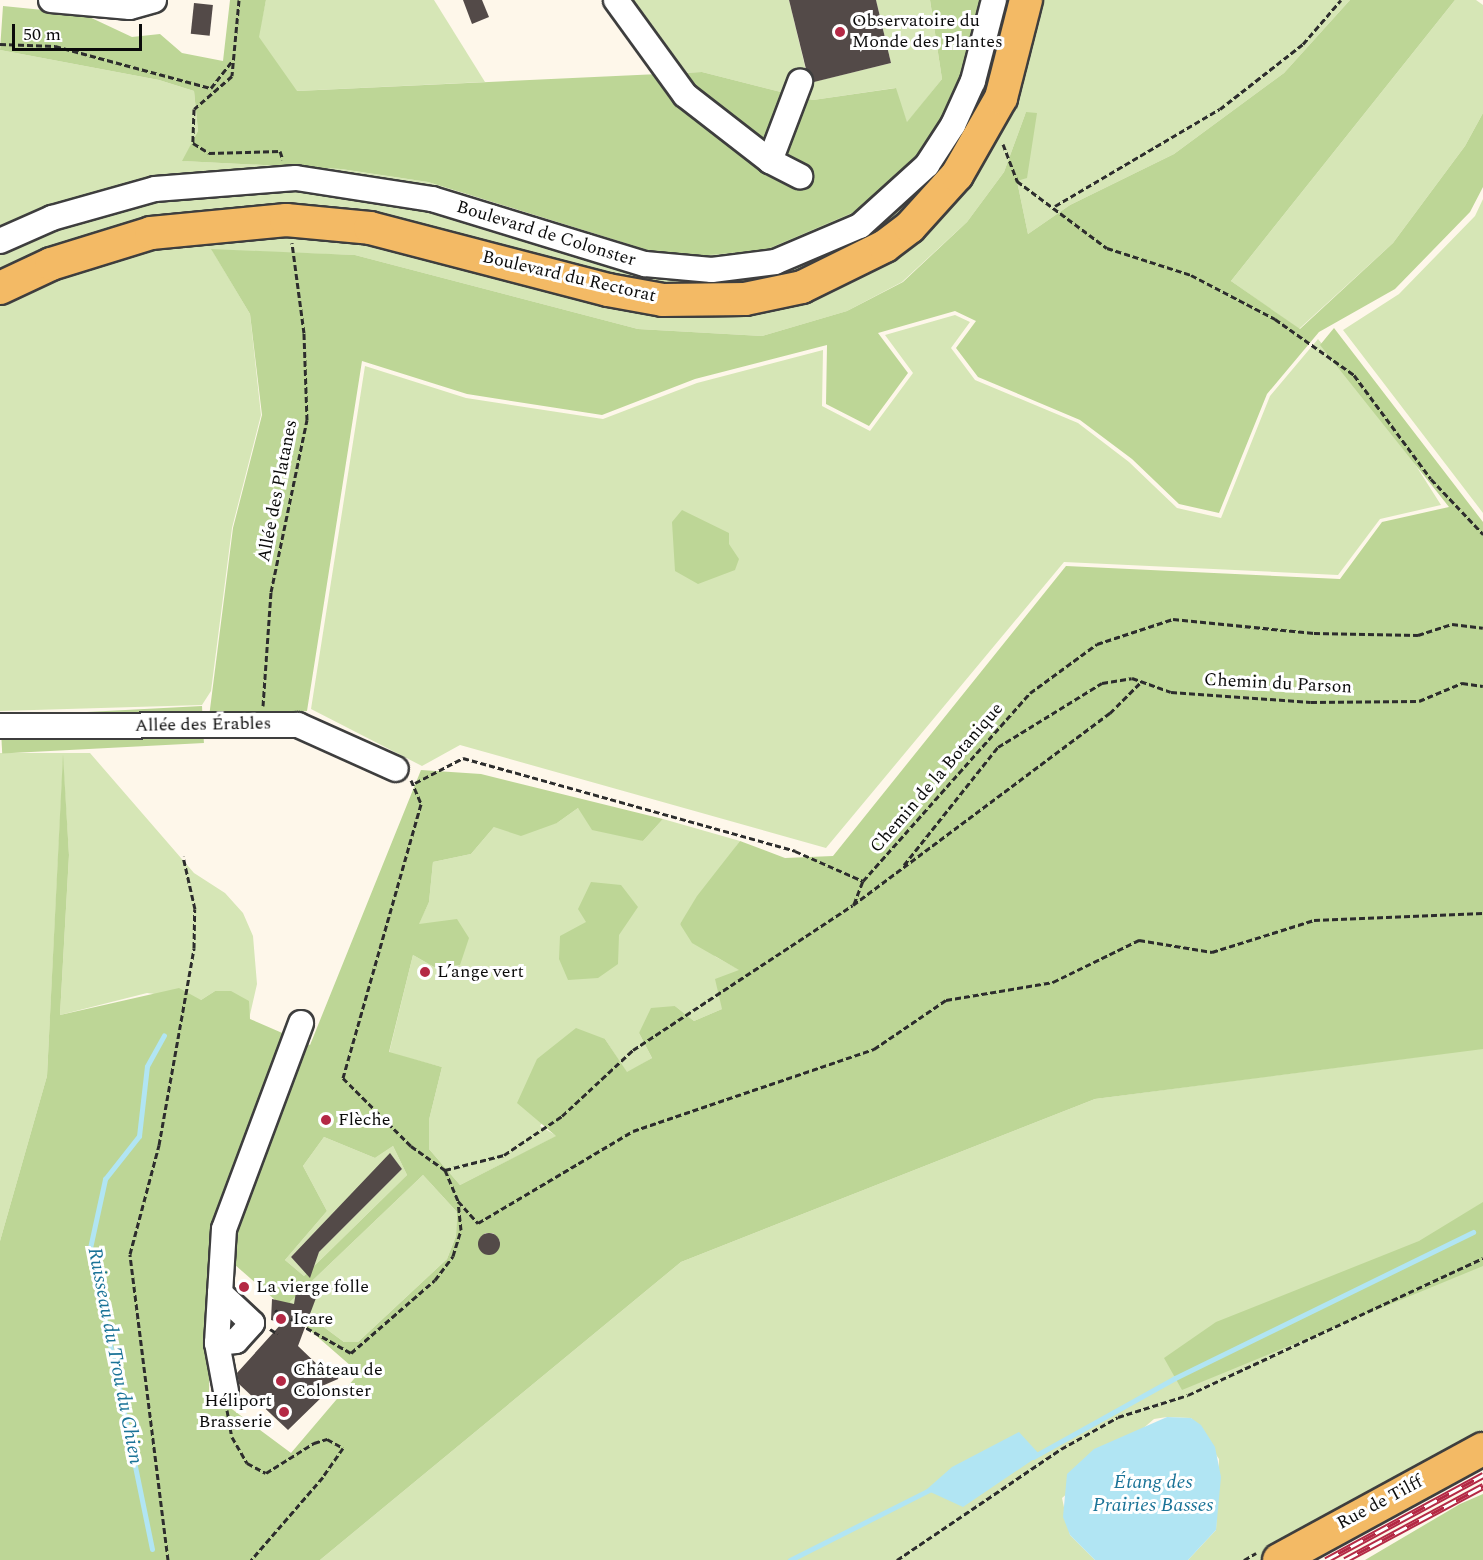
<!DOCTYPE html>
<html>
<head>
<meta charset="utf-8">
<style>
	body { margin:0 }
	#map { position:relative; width:1483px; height:1560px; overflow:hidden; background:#fef7ea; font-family:Spectral,serif }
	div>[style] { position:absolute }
	.green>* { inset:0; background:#d6e6b6 }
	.forest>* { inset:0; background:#bdd696; transform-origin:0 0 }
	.water>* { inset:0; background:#b1e5f3 }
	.stream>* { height:5px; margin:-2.5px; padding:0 2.5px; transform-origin:2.5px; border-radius:2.5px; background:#b1e5f3 }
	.building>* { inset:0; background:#534a48; transform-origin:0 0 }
	.round { border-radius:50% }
	.path>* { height:3px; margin-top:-1.5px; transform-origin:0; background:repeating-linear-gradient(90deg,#2d2d2d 0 6px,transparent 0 9px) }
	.roads { filter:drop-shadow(2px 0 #3e3e3e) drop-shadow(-2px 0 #3e3e3e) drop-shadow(0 2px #3e3e3e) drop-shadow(0 -2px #3e3e3e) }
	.minor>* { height:24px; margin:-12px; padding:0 12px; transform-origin:12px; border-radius:12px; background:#fff }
	.major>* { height:32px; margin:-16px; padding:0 16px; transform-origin:16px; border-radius:16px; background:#f3ba65 }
	.rail>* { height:7px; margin-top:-3.5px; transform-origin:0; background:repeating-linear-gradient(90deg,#fff 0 14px,#b42945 0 28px); box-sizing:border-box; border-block:2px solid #b42945 }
	.dots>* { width:16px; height:16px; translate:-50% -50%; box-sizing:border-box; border:3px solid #fff; border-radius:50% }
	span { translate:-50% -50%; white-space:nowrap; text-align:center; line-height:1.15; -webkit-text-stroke:6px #fff; paint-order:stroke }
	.poi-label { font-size:18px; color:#0b0b0b }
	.left { translate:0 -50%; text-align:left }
	.right { translate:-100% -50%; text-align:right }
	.street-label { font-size:18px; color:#0b0b0b }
	.water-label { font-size:20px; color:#1a7397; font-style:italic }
	.scale { position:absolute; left:12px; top:24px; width:130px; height:27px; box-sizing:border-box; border:3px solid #0b0b0b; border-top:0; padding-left:8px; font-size:18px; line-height:21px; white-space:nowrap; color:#0b0b0b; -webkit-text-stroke:4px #fff; paint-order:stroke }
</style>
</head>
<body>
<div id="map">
	<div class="green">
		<div style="clip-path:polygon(266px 0,434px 0,485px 82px,296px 91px,258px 37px)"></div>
		<div style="clip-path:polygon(627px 0,789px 0,809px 83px,891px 63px,876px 0,930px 0,942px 79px,907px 123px,895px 88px,813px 100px,702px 72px,675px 73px)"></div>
		<div style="clip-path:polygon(983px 0,1350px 0,1284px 73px,1174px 154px,1070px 205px,1028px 234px,1017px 181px,1026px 112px,1004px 172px,967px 222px,902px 282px,847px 311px,762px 336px,638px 329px,355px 255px,212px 250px,250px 314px,261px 415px,232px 528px,211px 691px,202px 705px,0 711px,0 50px,159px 80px,194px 91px,198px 131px,183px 161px,341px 169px,428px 182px,624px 246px,921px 150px)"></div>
		<div style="clip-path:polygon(1455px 0,1476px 0,1483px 5px,1483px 113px,1465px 146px,1393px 243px,1299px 329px,1231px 281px)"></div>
		<div style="clip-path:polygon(1483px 199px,1483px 513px,1343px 330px,1399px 294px,1475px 216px)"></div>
		<div style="clip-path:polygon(955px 315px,970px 322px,951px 348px,975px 380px,1078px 423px,1129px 462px,1177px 508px,1221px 518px,1270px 396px,1318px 339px,1392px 428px,1441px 505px,1380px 519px,1338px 575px,1064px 562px,826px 848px,460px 745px,422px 766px,311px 709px,365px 366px,466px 398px,603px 419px,697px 383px,823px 350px,822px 406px,870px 431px,913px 373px,885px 335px)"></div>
		<div style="clip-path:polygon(0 753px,90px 753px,194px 873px,225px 893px,243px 913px,253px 936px,257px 984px,249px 1019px,215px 991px,201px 1000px,147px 993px,60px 1015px,69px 855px,63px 762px,47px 1076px,0 1241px)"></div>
		<div style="clip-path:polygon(578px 808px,643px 841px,663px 819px,740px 841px,680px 924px,716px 957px,740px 970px,722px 1009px,694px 1021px,675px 1006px,639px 1033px,652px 1058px,627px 1073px,605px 1039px,540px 1126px,557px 1136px,460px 1185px,429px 1149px,429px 1120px,442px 1067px,389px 1053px,413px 955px,434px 967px,418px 925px,429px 902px,433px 862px,471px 854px,494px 827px,557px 823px)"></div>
		<div style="clip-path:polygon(1483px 1009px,1483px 1440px,1263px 1560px,1188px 1560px,1216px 1530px,1219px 1459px,1191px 1418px,1167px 1417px,1154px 1419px,1062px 1498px,1070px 1535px,1095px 1560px,320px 1560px,681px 1262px,1095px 1099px,1447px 1053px)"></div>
		<div style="clip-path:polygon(evenodd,324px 1137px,375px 1158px,393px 1146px,407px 1175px,304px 1276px,285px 1260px,327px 1211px,303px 1166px,324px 1137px,390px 1154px,402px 1169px,302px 1269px,291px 1257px,390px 1154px)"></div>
		<div style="clip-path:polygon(423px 1175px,457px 1212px,456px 1236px,447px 1259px,358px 1342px,344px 1342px,290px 1302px)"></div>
	</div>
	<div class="forest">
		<div style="clip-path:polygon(230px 0,266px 0,259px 37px,297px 91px,702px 72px,813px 100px,896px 88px,907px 122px,942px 79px,930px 0,983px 0,957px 96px,921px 150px,861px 209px,765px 250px,673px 258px,428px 182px,341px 169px,182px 161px,198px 131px,194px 91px,159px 80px,0 50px,3px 6px,83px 14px,132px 37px,160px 34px,182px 53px,223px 61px)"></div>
		<div style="clip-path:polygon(1350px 0,1455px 0,1231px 281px,1300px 329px,1393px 243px,1465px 146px,1483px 113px,1483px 187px,1470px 212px,1395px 289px,1319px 332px,1267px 394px,1219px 513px,1179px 504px,1132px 459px,1080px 420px,978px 377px,956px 348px,976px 321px,955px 311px,878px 333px,908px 373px,869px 426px,826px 404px,827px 345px,695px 379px,602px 415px,467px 394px,362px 361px,307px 711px,209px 717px,233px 528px,262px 415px,250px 314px,211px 249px,355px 255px,638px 329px,762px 336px,847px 311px,903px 282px,967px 222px,1004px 172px,1026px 112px,1037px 113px,1027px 178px,1017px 181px,1028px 234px,1070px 205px,1174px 154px,1284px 73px)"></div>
		<div style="clip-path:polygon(evenodd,1334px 328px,1483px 522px,1483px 1049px,1095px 1099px,681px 1262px,320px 1560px,0 1560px,0 1241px,47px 1076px,63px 754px,69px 855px,60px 1015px,179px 988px,201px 1000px,215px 991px,231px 991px,249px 1001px,250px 1019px,310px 1045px,421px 770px,481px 774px,663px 819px,643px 841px,592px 830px,578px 808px,557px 823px,521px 836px,494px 827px,471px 854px,433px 862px,429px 902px,419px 924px,457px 919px,469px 938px,460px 965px,434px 967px,413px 955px,389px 1052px,442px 1067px,429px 1120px,429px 1149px,460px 1185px,556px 1136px,517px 1103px,537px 1059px,576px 1028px,605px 1039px,627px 1072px,652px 1058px,639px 1033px,651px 1008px,675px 1006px,694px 1021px,722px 1009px,715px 979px,739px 970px,692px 943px,680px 924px,697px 896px,740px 841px,785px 858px,833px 856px,1066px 566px,1340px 579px,1382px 522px,1449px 507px,1320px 345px,1334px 328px,324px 1137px,375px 1158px,393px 1146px,407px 1175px,304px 1276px,285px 1260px,327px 1211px,303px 1166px,324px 1137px,1334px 328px,423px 1175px,457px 1212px,456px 1236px,447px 1259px,358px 1342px,344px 1342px,290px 1302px,423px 1175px,1334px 328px,485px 1233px,493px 1233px,500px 1241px,493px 1254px,479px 1247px,485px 1233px,1334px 328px,211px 1244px,359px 1373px,291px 1453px,209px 1392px,211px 1244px)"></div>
		<div style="clip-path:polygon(682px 510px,729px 533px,729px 544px,739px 559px,735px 570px,698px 584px,675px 571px,672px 522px)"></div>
		<div style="left:202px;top:706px;width:37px;height:202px;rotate:87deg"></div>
		<div style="clip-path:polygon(591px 882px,621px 885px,638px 907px,619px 935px,618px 964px,598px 978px,568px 980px,559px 959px,560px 936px,586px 922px,578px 909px)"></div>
		<div style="clip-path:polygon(1483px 1202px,1483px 1266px,1182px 1390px,1164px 1358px,1216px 1322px,1419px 1241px)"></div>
		<div style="clip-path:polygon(1483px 1494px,1483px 1560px,1365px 1560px,1460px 1504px)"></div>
	</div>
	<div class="water">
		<div style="clip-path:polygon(1167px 1417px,1191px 1418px,1201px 1425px,1215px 1447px,1221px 1477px,1216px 1530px,1188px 1560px,1095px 1560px,1070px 1535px,1063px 1517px,1067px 1474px,1094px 1449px)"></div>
		<div style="clip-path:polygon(1019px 1432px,1040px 1455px,963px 1507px,926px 1490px,952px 1467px)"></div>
	</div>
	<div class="stream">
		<div style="left:1033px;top:1457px;width:162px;rotate:-29.1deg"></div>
		<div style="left:1175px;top:1378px;width:332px;rotate:-26.1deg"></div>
		<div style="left:152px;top:1549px;width:307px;rotate:-101.6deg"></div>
		<div style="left:90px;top:1248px;width:71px;rotate:-77.7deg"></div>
		<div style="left:105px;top:1179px;width:55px;rotate:-51.7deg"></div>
		<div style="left:139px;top:1136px;width:70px;rotate:-83.5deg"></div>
		<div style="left:147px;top:1066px;width:35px;rotate:-61deg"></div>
		<div style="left:790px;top:1560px;width:160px;rotate:-26.7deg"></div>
	</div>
	<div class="building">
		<div style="clip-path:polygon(463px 0,482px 0,489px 17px,472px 24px)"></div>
		<div style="clip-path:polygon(789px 0,876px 0,891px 63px,814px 82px,806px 69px)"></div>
		<div style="left:194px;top:3px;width:19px;height:31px;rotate:6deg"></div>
		<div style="clip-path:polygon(390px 1153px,402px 1169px,319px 1252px,310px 1278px,291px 1257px)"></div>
		<div class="round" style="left:478px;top:1233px;width:22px;height:22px"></div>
		<div style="clip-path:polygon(297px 1286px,316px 1298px,298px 1346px,323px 1370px,335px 1365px,340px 1371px,338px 1379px,322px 1386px,327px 1392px,288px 1430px,239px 1384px,237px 1373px,282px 1323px,271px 1320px,272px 1299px,294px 1304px)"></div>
	</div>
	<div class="path">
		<div style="left:239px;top:0;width:76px;rotate:95.3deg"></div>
		<div style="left:232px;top:76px;width:50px;rotate:139deg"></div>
		<div style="left:194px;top:109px;width:34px;rotate:92deg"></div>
		<div style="left:193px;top:143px;width:19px;rotate:32deg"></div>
		<div style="left:209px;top:153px;width:71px;rotate:-1.6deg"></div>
		<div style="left:280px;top:151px;width:9px;rotate:72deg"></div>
		<div style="left:0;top:44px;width:55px;rotate:2.1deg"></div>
		<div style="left:55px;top:46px;width:162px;rotate:15.1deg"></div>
		<div style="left:211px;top:88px;width:37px;rotate:-52deg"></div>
		<div style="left:1003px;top:144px;width:40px;rotate:69deg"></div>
		<div style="left:1017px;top:181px;width:112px;rotate:36.7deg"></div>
		<div style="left:1107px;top:248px;width:88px;rotate:17.8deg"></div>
		<div style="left:1191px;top:275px;width:95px;rotate:27.6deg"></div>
		<div style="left:1275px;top:319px;width:97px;rotate:35.3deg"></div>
		<div style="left:1354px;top:375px;width:129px;rotate:53.5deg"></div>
		<div style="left:1431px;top:479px;width:76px;rotate:46.6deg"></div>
		<div style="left:1055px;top:206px;width:191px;rotate:-30.5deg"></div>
		<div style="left:1220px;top:109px;width:105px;rotate:-38.1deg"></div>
		<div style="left:1303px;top:44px;width:58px;rotate:-49.2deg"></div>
		<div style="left:263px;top:706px;width:114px;rotate:-86deg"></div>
		<div style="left:271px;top:592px;width:176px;rotate:-78.2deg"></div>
		<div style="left:307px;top:420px;width:87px;rotate:-92deg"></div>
		<div style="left:304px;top:333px;width:91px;rotate:-97.6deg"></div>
		<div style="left:411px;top:780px;width:26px;rotate:67deg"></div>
		<div style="left:421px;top:804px;width:285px;rotate:105.9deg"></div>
		<div style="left:343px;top:1078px;width:96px;rotate:45deg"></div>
		<div style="left:411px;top:1146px;width:42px;rotate:35.2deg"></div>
		<div style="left:445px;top:1170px;width:34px;rotate:67deg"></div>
		<div style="left:458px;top:1201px;width:30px;rotate:48deg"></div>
		<div style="left:478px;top:1223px;width:180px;rotate:-30.7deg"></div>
		<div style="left:633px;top:1131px;width:255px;rotate:-18.8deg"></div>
		<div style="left:874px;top:1049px;width:87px;rotate:-34.2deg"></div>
		<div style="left:946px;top:1000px;width:109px;rotate:-9.5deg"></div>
		<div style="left:1053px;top:982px;width:96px;rotate:-26deg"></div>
		<div style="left:1139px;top:940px;width:74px;rotate:9.3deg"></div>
		<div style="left:1212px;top:952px;width:107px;rotate:-17.4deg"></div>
		<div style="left:1314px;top:920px;width:169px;rotate:-2.4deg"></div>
		<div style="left:415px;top:783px;width:54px;rotate:-27.5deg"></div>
		<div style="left:463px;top:758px;width:345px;rotate:15.6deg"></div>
		<div style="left:795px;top:851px;width:74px;rotate:23.8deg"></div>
		<div style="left:863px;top:881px;width:251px;rotate:-48.4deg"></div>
		<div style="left:1030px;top:693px;width:83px;rotate:-36.2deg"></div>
		<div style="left:1097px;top:644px;width:80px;rotate:-18.2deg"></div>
		<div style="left:1173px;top:619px;width:142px;rotate:5.7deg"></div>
		<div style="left:1314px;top:633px;width:104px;rotate:1.1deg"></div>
		<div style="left:1418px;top:635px;width:36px;rotate:-18deg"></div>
		<div style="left:1452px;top:624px;width:31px;rotate:7deg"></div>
		<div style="left:904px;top:865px;width:151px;rotate:-51.5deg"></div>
		<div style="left:998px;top:747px;width:122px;rotate:-31.6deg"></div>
		<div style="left:1102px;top:683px;width:30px;rotate:-9deg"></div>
		<div style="left:1132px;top:678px;width:41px;rotate:19.7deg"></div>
		<div style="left:1171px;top:692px;width:140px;rotate:4.1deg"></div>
		<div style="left:1311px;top:702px;width:108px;rotate:-0.5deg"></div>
		<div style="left:1419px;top:701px;width:47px;rotate:-22.7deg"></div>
		<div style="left:1462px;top:683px;width:21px;rotate:8deg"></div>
		<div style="left:854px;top:904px;width:25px;rotate:-69deg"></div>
		<div style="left:445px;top:1170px;width:61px;rotate:-14.3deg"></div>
		<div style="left:504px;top:1155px;width:70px;rotate:-33.9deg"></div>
		<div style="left:562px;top:1116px;width:97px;rotate:-42.9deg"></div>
		<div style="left:633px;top:1050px;width:263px;rotate:-33.4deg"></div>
		<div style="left:853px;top:905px;width:321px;rotate:-36.8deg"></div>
		<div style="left:1110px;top:713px;width:44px;rotate:-45deg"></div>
		<div style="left:275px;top:1310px;width:87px;rotate:29.5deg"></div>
		<div style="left:351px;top:1353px;width:111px;rotate:-41deg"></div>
		<div style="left:435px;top:1280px;width:30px;rotate:-53deg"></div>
		<div style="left:453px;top:1256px;width:27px;rotate:-73deg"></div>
		<div style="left:461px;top:1230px;width:27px;rotate:-96deg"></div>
		<div style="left:270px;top:1329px;width:9px;rotate:32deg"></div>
		<div style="left:227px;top:1410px;width:27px;rotate:80deg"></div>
		<div style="left:232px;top:1437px;width:30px;rotate:60deg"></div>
		<div style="left:247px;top:1463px;width:21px;rotate:28deg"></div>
		<div style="left:266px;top:1473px;width:57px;rotate:-32deg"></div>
		<div style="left:314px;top:1443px;width:14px;rotate:-17deg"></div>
		<div style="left:327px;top:1439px;width:18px;rotate:29deg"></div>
		<div style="left:343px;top:1448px;width:35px;rotate:125deg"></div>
		<div style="left:323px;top:1477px;width:110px;rotate:130.9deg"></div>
		<div style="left:168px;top:1560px;width:308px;rotate:-97.1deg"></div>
		<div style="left:130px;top:1254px;width:113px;rotate:-75.1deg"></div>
		<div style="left:159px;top:1145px;width:200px;rotate:-79.9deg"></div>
		<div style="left:194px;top:948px;width:39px;rotate:-89deg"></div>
		<div style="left:195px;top:909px;width:54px;rotate:-102.8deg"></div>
		<div style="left:897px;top:1560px;width:198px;rotate:-34.1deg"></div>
		<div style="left:1061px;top:1449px;width:65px;rotate:-29.3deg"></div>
		<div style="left:1118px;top:1417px;width:73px;rotate:-17.4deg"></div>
		<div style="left:1188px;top:1395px;width:325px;rotate:-24.9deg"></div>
		<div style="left:1244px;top:1560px;width:14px;rotate:-30deg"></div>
	</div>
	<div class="roads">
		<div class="minor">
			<div style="left:51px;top:0;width:79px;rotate:5.1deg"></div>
			<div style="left:130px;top:7px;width:25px;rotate:-16deg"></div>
			<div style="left:616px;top:0;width:117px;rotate:54deg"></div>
			<div style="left:685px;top:95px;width:108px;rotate:37.8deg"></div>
			<div style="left:770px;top:161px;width:34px;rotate:27deg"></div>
			<div style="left:770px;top:161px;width:85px;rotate:-69.2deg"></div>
			<div style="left:0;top:241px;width:57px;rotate:-23.9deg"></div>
			<div style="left:52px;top:218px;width:107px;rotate:-15.7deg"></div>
			<div style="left:155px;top:189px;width:141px;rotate:-4.5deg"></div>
			<div style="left:296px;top:178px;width:138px;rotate:8.8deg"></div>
			<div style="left:432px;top:199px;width:223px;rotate:17deg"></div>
			<div style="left:645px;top:264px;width:67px;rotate:5.1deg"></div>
			<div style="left:712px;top:270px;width:64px;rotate:-7.2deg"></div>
			<div style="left:775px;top:262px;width:92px;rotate:-23deg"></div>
			<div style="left:860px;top:226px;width:91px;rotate:-42.3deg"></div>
			<div style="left:927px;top:165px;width:48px;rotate:-57deg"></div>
			<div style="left:953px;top:125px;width:48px;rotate:-65.6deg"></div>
			<div style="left:973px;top:81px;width:84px;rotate:-75.5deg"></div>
			<div style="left:0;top:726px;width:298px;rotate:-0.2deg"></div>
			<div style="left:298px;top:725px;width:107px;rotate:24.2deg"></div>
			<div style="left:217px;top:1343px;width:19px;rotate:-6deg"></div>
			<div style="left:236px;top:1341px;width:24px;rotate:-48deg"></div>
			<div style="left:252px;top:1323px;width:44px;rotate:-136.8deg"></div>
			<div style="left:226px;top:1391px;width:49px;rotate:-100.6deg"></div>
			<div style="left:217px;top:1343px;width:114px;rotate:-86.5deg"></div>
			<div style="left:224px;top:1229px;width:220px;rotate:-69.5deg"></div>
		</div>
		<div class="major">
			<div style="left:0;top:288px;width:56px;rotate:-25.2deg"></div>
			<div style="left:51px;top:264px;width:105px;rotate:-17.2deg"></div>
			<div style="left:151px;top:233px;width:136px;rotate:-5.5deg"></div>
			<div style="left:286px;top:220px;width:84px;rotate:5.4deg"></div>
			<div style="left:370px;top:228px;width:246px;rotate:14.6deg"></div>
			<div style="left:608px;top:290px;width:56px;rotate:10.3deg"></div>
			<div style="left:663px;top:300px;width:82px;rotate:-0.7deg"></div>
			<div style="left:745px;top:299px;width:58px;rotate:-11.9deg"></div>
			<div style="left:802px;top:287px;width:93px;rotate:-26.3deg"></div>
			<div style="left:885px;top:246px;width:31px;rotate:-37deg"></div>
			<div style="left:910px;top:227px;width:70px;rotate:-47.9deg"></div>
			<div style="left:957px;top:175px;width:89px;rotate:-60.3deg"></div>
			<div style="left:1001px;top:98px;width:101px;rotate:-75.7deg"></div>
			<div style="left:1279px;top:1560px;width:232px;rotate:-28.6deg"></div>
		</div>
	</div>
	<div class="rail">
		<div style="left:1326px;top:1560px;width:179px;rotate:-28.4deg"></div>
		<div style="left:1345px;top:1560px;width:157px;rotate:-28.2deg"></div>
	</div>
	<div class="dots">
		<div style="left:840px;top:32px;background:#b42945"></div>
		<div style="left:425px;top:972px;background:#b42945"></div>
		<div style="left:326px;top:1120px;background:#b42945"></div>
		<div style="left:244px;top:1287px;background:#b42945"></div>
		<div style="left:281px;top:1319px;background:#b42945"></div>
		<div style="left:281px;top:1381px;background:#b42945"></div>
		<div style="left:284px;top:1412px;background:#b42945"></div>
	</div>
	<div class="poi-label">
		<span class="left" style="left:852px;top:32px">Observatoire du<br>Monde des Plantes</span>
		<span class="left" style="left:437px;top:972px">L’ange vert</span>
		<span class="left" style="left:338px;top:1120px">Flèche</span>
		<span class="left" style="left:256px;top:1287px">La vierge folle</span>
		<span class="left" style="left:293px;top:1319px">Icare</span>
		<span class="left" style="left:293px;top:1381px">Château de<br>Colonster</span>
		<span class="right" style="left:272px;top:1412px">Héliport<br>Brasserie</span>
	</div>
	<div class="street-label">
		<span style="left:546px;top:234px;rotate:17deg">Boulevard de Colonster</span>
		<span style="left:569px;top:277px;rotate:13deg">Boulevard du Rectorat</span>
		<span style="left:278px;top:491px;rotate:-79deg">Allée des Platanes</span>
		<span style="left:1278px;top:684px;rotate:3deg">Chemin du Parson</span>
		<span style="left:203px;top:725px;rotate:-1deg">Allée des Érables</span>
		<span style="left:937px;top:778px;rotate:-49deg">Chemin de la Botanique</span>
		<span style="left:1380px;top:1503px;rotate:-28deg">Rue de Tilff</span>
	</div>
	<div class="water-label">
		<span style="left:115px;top:1356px;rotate:79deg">Ruisseau du Trou du Chien</span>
		<span style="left:1153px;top:1494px">Étang des<br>Prairies Basses</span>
	</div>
	<div class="scale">50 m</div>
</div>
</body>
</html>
